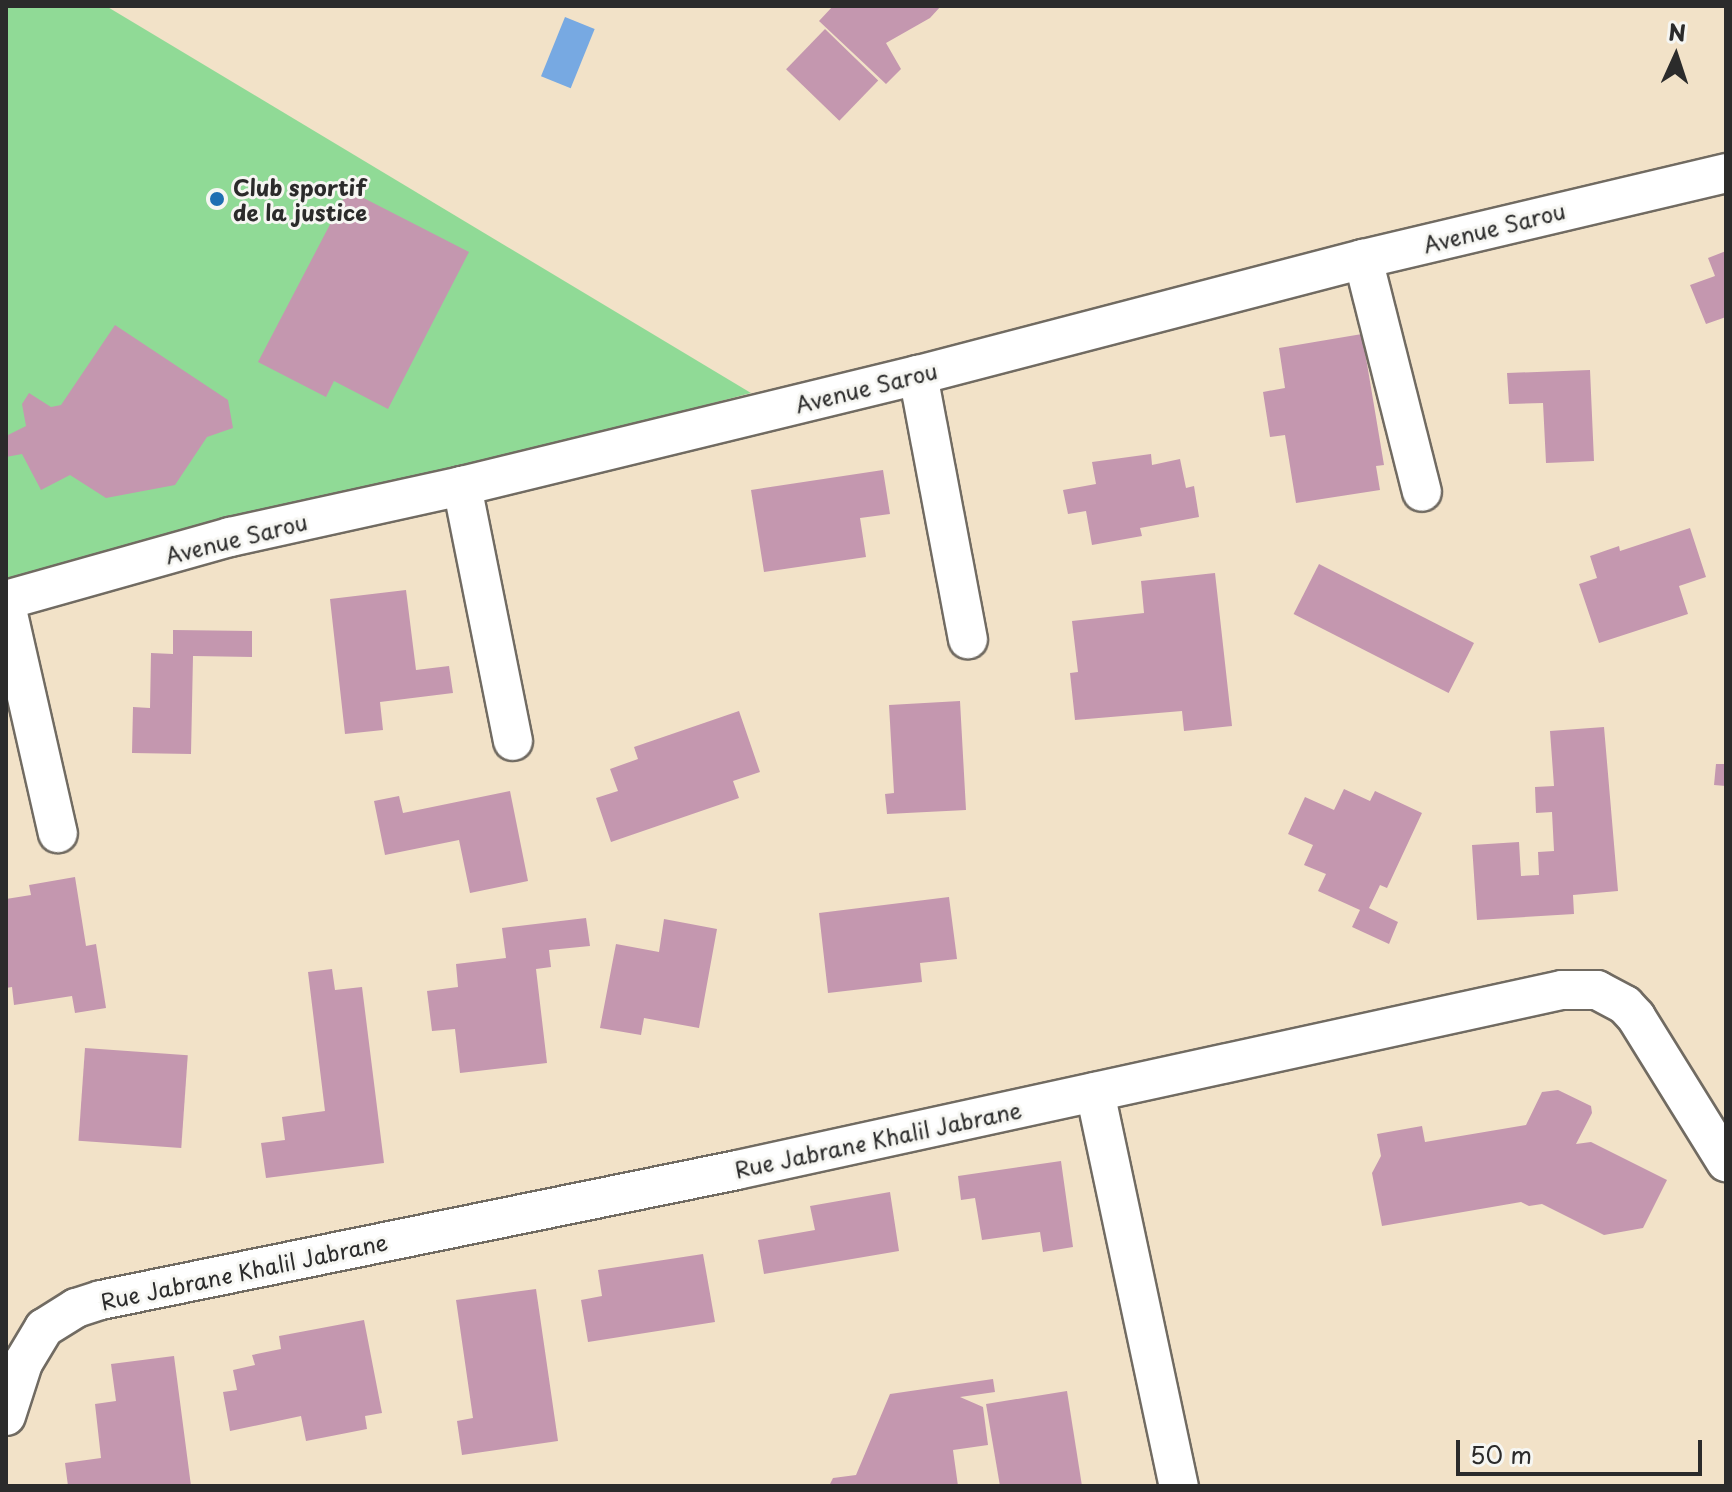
<!DOCTYPE html>
<html>
<head>
<meta charset="utf-8">
<style>
	body { margin:0 }
	#map { position:relative; width:1732px; height:1492px; overflow:hidden; background:#f2e2c8; font-family:"Playpen Sans",sans-serif }
	div>[style] { position:absolute }
	.green>* { inset:0; background:#90da96 }
	.water>* { inset:0; background:#77a9e2; transform-origin:0 0 }
	.building>* { inset:0; background:#c497af; transform-origin:0 0 }
	.roads { filter:drop-shadow(2px 0 #716b62) drop-shadow(-2px 0 #716b62) drop-shadow(0 2px #716b62) drop-shadow(0 -2px #716b62) }
	.minor>* { height:38px; margin:-19px; padding:0 19px; transform-origin:19px; border-radius:19px; background:#fff }
	.dots>* { width:22px; height:22px; translate:-50% -50%; box-sizing:border-box; border:4px solid #f6f6f2; border-radius:50% }
	span { translate:-50% -50%; white-space:nowrap; text-align:center; line-height:1.15; -webkit-text-stroke:6px #f6f6f2; paint-order:stroke }
	.poi-label { font-size:22px; color:#2b2b2b; font-weight:700 }
	.left { translate:0 -50%; text-align:left }
	.street-label { font-size:22px; color:#2b2b2b }
	.frame { position:absolute; inset:0; border:8px solid #2b2b2b; pointer-events:none }
	.north { position:absolute; left:1636px; top:16px; width:80px; height:80px; -webkit-text-stroke:6px #f6f6f2; paint-order:stroke; rotate:3deg; font-size:22px; font-weight:700; line-height:32px; text-align:center; color:#2b2b2b }
	.north::after { content:''; display:block; margin:auto; width:28px; height:36px; background:#2b2b2b; clip-path:polygon(50% 0,100% 100%,50% 72%,0 100%) }
	.scale { position:absolute; left:1456px; top:1440px; width:246px; height:36px; box-sizing:border-box; border:4px solid #2b2b2b; border-top:0; padding-left:10px; font-size:24px; line-height:28px; white-space:nowrap; color:#2b2b2b; -webkit-text-stroke:6px #f6f6f2; paint-order:stroke }
</style>
</head>
<body>
<div id="map">
	<div class="green">
		<div style="clip-path:polygon(6px 6px,106px 6px,751px 393px,6px 590px)"></div>
	</div>
	<div class="water">
		<div style="left:565px;top:17px;width:32px;height:64px;rotate:22deg"></div>
	</div>
	<div class="building">
		<div style="clip-path:polygon(833px 6px,941px 6px,930px 18px,886px 43px,901px 69px,886px 84px,819px 21px)"></div>
		<div style="left:825px;top:29px;width:74px;height:56px;rotate:44deg"></div>
		<div style="clip-path:polygon(348px 190px,469px 252px,388px 409px,334px 381px,326px 397px,258px 362px)"></div>
		<div style="clip-path:polygon(1726px 251px,1726px 317px,1706px 324px,1690px 285px,1715px 276px,1708px 258px)"></div>
		<div style="clip-path:polygon(115px 325px,228px 400px,233px 428px,207px 437px,175px 485px,106px 498px,70px 475px,41px 490px,22px 454px,6px 457px,6px 436px,26px 426px,22px 404px,29px 393px,51px 407px,61px 405px)"></div>
		<div style="clip-path:polygon(1362px 334px,1384px 465px,1376px 466px,1380px 490px,1296px 503px,1285px 435px,1270px 437px,1263px 392px,1285px 388px,1279px 348px)"></div>
		<div style="clip-path:polygon(1590px 370px,1594px 461px,1546px 463px,1543px 403px,1509px 404px,1507px 373px)"></div>
		<div style="clip-path:polygon(1151px 454px,1152px 465px,1180px 459px,1186px 488px,1194px 486px,1199px 517px,1140px 528px,1142px 536px,1092px 545px,1086px 511px,1068px 514px,1063px 490px,1096px 484px,1092px 462px)"></div>
		<div style="clip-path:polygon(883px 470px,890px 514px,860px 518px,866px 557px,764px 572px,751px 490px)"></div>
		<div style="clip-path:polygon(1690px 528px,1706px 577px,1679px 586px,1688px 614px,1599px 643px,1579px 584px,1597px 578px,1590px 556px,1619px 546px,1620px 551px)"></div>
		<div style="left:1319px;top:564px;width:174px;height:56px;rotate:27deg"></div>
		<div style="clip-path:polygon(1215px 573px,1232px 726px,1184px 731px,1182px 711px,1075px 720px,1070px 673px,1078px 672px,1072px 621px,1144px 613px,1141px 581px)"></div>
		<div style="clip-path:polygon(406px 590px,416px 670px,449px 666px,453px 693px,380px 702px,383px 730px,345px 734px,330px 599px)"></div>
		<div style="clip-path:polygon(173px 630px,252px 631px,252px 657px,193px 656px,191px 754px,132px 753px,133px 707px,150px 708px,151px 653px,173px 654px)"></div>
		<div style="clip-path:polygon(960px 701px,966px 810px,887px 814px,885px 794px,894px 793px,889px 705px)"></div>
		<div style="clip-path:polygon(739px 711px,760px 772px,733px 781px,739px 798px,611px 842px,596px 798px,618px 791px,610px 769px,638px 759px,634px 747px)"></div>
		<div style="clip-path:polygon(1604px 727px,1618px 891px,1573px 895px,1574px 914px,1477px 920px,1472px 845px,1519px 842px,1521px 876px,1539px 875px,1538px 852px,1554px 851px,1552px 812px,1536px 813px,1535px 787px,1554px 786px,1550px 731px)"></div>
		<div style="clip-path:polygon(1716px 764px,1726px 764px,1726px 786px,1714px 785px)"></div>
		<div style="clip-path:polygon(1344px 789px,1370px 801px,1375px 791px,1422px 813px,1387px 888px,1380px 885px,1369px 908px,1398px 922px,1389px 944px,1352px 927px,1360px 910px,1318px 891px,1326px 874px,1304px 865px,1313px 845px,1288px 834px,1305px 797px,1334px 810px)"></div>
		<div style="clip-path:polygon(510px 791px,528px 881px,470px 893px,459px 840px,385px 855px,374px 801px,399px 796px,403px 813px)"></div>
		<div style="clip-path:polygon(75px 877px,86px 946px,96px 944px,106px 1008px,75px 1013px,72px 996px,14px 1005px,12px 987px,6px 988px,6px 899px,31px 895px,29px 885px)"></div>
		<div style="clip-path:polygon(949px 897px,957px 959px,920px 963px,922px 982px,828px 993px,819px 913px)"></div>
		<div style="clip-path:polygon(586px 918px,590px 946px,549px 950px,551px 967px,536px 969px,547px 1063px,460px 1073px,455px 1029px,432px 1031px,427px 991px,458px 987px,456px 964px,506px 958px,502px 928px)"></div>
		<div style="clip-path:polygon(664px 919px,717px 929px,699px 1028px,644px 1018px,641px 1035px,600px 1028px,616px 944px,659px 952px)"></div>
		<div style="clip-path:polygon(332px 969px,335px 990px,362px 987px,384px 1163px,266px 1178px,261px 1143px,285px 1140px,282px 1117px,325px 1111px,308px 972px)"></div>
		<div style="left:85px;top:1048px;width:103px;height:93px;rotate:4deg"></div>
		<div style="clip-path:polygon(1558px 1090px,1591px 1106px,1592px 1113px,1576px 1144px,1591px 1142px,1667px 1180px,1643px 1228px,1604px 1235px,1542px 1204px,1529px 1206px,1521px 1202px,1382px 1226px,1372px 1173px,1381px 1156px,1377px 1134px,1422px 1126px,1425px 1142px,1526px 1125px,1542px 1092px)"></div>
		<div style="clip-path:polygon(1061px 1161px,1073px 1247px,1043px 1252px,1040px 1232px,982px 1240px,975px 1198px,961px 1200px,958px 1176px)"></div>
		<div style="clip-path:polygon(890px 1192px,899px 1251px,764px 1274px,758px 1240px,815px 1230px,810px 1206px)"></div>
		<div style="clip-path:polygon(703px 1254px,715px 1322px,588px 1342px,581px 1300px,602px 1296px,598px 1270px)"></div>
		<div style="clip-path:polygon(536px 1289px,558px 1441px,462px 1455px,457px 1421px,473px 1418px,456px 1300px)"></div>
		<div style="clip-path:polygon(364px 1320px,382px 1413px,365px 1416px,367px 1429px,306px 1441px,301px 1416px,230px 1431px,223px 1392px,237px 1390px,233px 1370px,255px 1365px,252px 1355px,281px 1349px,279px 1336px)"></div>
		<div style="clip-path:polygon(174px 1356px,191px 1486px,68px 1486px,65px 1463px,101px 1458px,95px 1404px,116px 1401px,111px 1364px)"></div>
		<div style="clip-path:polygon(993px 1379px,995px 1392px,960px 1397px,983px 1407px,988px 1445px,953px 1450px,958px 1486px,829px 1486px,833px 1478px,856px 1475px,890px 1394px)"></div>
		<div style="clip-path:polygon(1067px 1391px,1082px 1486px,1000px 1486px,986px 1404px)"></div>
	</div>
	<div class="roads">
		<div class="minor">
			<div style="left:1363px;top:259px;width:240px;rotate:75.8deg"></div>
			<div style="left:918px;top:375px;width:269px;rotate:79.3deg"></div>
			<div style="left:462px;top:486px;width:260px;rotate:78.7deg"></div>
			<div style="left:6px;top:600px;width:233px;rotate:-15.7deg"></div>
			<div style="left:230px;top:537px;width:238px;rotate:-12.4deg"></div>
			<div style="left:462px;top:486px;width:469px;rotate:-13.7deg"></div>
			<div style="left:918px;top:375px;width:460px;rotate:-14.6deg"></div>
			<div style="left:1363px;top:259px;width:373px;rotate:-13.3deg"></div>
			<div style="left:6px;top:605px;width:234px;rotate:77.2deg"></div>
			<div style="left:1095px;top:1092px;width:403px;rotate:78deg"></div>
			<div style="left:6px;top:1416px;width:56px;rotate:-72.2deg"></div>
			<div style="left:23px;top:1363px;width:41px;rotate:-59deg"></div>
			<div style="left:44px;top:1328px;width:38px;rotate:-32deg"></div>
			<div style="left:76px;top:1308px;width:26px;rotate:-18deg"></div>
			<div style="left:101px;top:1300px;width:649px;rotate:-11.55deg"></div>
			<div style="left:737px;top:1170px;width:844px;rotate:-12.31deg"></div>
			<div style="left:1562px;top:990px;width:35px"></div>
			<div style="left:1597px;top:990px;width:32px;rotate:28deg"></div>
			<div style="left:1625px;top:1005px;width:16px;rotate:47deg"></div>
			<div style="left:1636px;top:1017px;width:171px;rotate:58.2deg"></div>
		</div>
	</div>
	<div class="dots">
		<div style="left:217px;top:199px;background:#1f6fb2"></div>
	</div>
	<div class="poi-label">
		<span class="left" style="left:233px;top:199px">Club sportif<br>de la justice</span>
	</div>
	<div class="street-label">
		<span style="left:1494px;top:227px;rotate:-14deg">Avenue Sarou</span>
		<span style="left:866px;top:387px;rotate:-14deg">Avenue Sarou</span>
		<span style="left:236px;top:538px;rotate:-14deg">Avenue Sarou</span>
		<span style="left:878px;top:1139px;rotate:-12deg">Rue Jabrane Khalil Jabrane</span>
		<span style="left:244px;top:1271px;rotate:-12deg">Rue Jabrane Khalil Jabrane</span>
	</div>
	<div class="frame"></div>
	<div class="north">N</div>
	<div class="scale">50 m</div>
</div>
</body>
</html>
